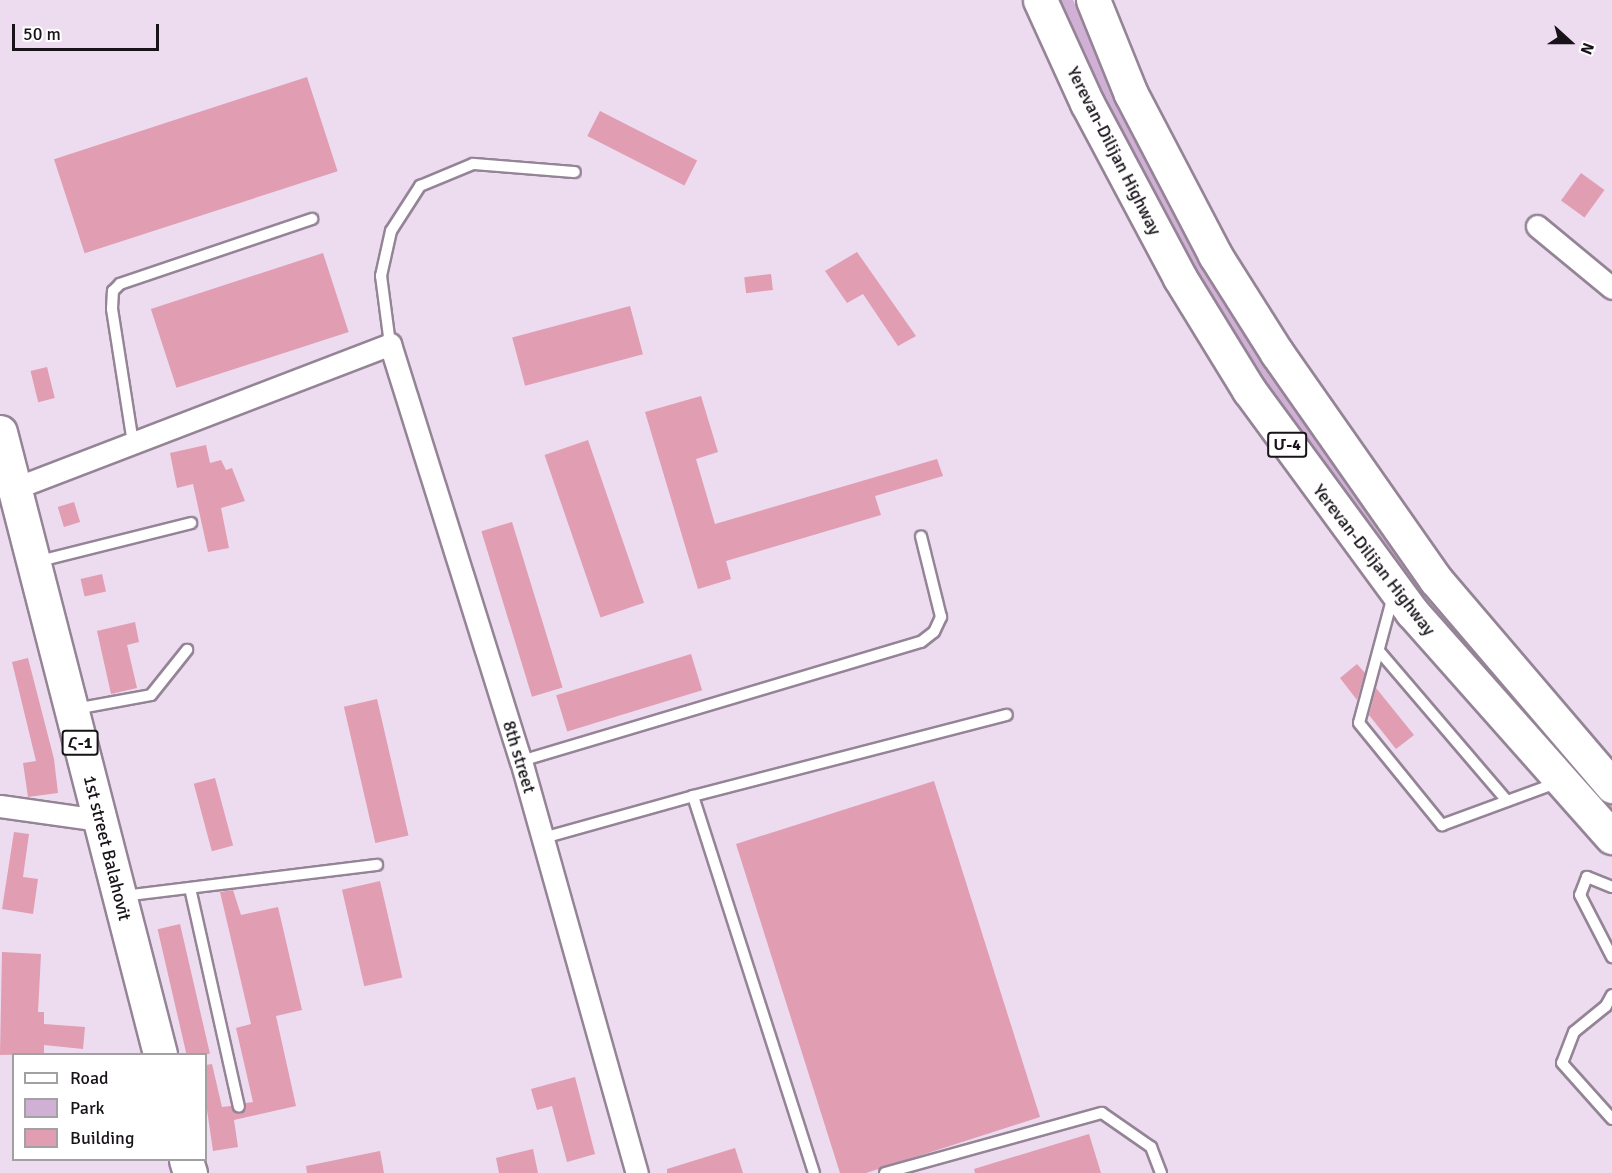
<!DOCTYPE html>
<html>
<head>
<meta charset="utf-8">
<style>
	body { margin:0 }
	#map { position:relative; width:1612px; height:1173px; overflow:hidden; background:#eddbef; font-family:Signika,"Noto Sans Armenian",sans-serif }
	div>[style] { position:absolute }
	.green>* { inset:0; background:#d0b0d5 }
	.building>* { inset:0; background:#e19db1; transform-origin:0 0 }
	.roads { filter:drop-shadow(2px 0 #948496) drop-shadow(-2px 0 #948496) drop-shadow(0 2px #948496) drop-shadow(0 -2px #948496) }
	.service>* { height:10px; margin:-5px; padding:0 5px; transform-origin:5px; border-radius:5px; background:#fff }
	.minor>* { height:21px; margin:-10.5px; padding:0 10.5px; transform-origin:10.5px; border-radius:10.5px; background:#fff }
	.primary>* { height:33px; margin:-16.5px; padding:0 16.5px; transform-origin:16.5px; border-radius:16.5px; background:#fff }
	.trunk>* { height:33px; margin:-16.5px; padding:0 16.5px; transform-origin:16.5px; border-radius:16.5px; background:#fff }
	span { translate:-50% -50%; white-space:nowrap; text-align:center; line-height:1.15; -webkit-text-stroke:4.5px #fff; paint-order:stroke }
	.shield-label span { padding:2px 4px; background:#fff; border:2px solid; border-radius:4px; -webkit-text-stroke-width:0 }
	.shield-label { font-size:16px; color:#181219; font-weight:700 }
	.street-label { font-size:18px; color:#181219 }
	.legend { position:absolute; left:12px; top:1053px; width:195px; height:108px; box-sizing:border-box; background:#fff; border:2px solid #a3a0a3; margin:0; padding:8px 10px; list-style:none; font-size:18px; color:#181219 }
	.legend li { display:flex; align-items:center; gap:12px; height:30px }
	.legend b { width:30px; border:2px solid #a3a0a3 }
	.north { position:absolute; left:1540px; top:12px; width:60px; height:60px; -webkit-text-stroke:4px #fff; paint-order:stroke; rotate:111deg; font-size:16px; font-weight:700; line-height:24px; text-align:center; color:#181219 }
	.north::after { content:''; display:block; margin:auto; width:21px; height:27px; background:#181219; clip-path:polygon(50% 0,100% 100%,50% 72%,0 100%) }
	.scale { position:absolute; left:12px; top:24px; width:147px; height:27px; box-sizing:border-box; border:3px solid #181219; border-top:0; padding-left:8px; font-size:18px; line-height:21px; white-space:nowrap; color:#181219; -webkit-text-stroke:4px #fff; paint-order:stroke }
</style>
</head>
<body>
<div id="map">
	<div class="green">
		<div style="clip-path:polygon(1056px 0,1073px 0,1189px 234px,1612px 802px,1612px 825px,1487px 686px,1356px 517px,1267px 390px,1173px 237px)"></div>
	</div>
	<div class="building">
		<div style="left:307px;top:77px;width:99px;height:266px;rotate:72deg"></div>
		<div style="left:600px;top:111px;width:109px;height:28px;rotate:27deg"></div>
		<div style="left:1581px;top:173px;width:29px;height:34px;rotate:36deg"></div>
		<div style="clip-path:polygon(857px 252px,916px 336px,898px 346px,863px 294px,847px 303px,825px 271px)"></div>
		<div style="left:323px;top:253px;width:83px;height:181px;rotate:72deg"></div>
		<div style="left:771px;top:274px;width:16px;height:27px;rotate:83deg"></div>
		<div style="left:630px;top:306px;width:50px;height:122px;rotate:75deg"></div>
		<div style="left:47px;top:367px;width:32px;height:17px;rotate:76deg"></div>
		<div style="clip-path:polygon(701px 396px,718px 452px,696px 459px,715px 524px,937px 459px,943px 476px,875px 496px,881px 515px,726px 561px,731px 579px,698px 589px,645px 412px)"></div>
		<div style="left:588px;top:440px;width:172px;height:46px;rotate:71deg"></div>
		<div style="clip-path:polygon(206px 445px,210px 463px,221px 460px,226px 470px,232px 468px,245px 501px,221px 508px,229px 548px,208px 552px,193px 484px,177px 488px,170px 453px)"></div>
		<div style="left:74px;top:502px;width:21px;height:17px;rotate:73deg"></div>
		<div style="left:512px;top:522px;width:173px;height:32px;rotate:73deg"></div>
		<div style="left:102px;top:574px;width:18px;height:22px;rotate:77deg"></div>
		<div style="clip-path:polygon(135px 622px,139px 642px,127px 645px,137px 688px,111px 694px,97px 631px)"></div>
		<div style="left:691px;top:654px;width:38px;height:141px;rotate:73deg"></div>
		<div style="clip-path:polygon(28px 658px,54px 759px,58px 793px,28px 797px,23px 763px,36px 761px,12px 662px)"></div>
		<div style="clip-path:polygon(1357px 664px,1365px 673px,1357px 700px,1340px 678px)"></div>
		<div style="clip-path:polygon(1376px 688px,1414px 735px,1396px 749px,1369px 715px)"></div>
		<div style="left:377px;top:699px;width:140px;height:34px;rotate:77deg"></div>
		<div style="left:215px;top:778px;width:70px;height:22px;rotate:75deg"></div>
		<div style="clip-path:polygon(934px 781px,1040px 1117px,866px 1173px,840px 1173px,736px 844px)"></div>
		<div style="clip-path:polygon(14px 832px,29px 834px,23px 877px,38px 879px,33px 914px,2px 909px)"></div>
		<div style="left:380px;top:881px;width:99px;height:39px;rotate:77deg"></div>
		<div style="clip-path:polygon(233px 890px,241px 915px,278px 907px,302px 1010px,276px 1016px,296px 1106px,234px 1120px,238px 1147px,213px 1151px,206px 1103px,206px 1065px,212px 1064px,222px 1107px,231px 1106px,240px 1114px,246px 1110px,246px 1103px,253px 1102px,236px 1028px,251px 1024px,220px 892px)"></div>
		<div style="left:180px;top:924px;width:133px;height:23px;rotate:77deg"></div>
		<div style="clip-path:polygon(2px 952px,41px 954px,38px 1012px,44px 1012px,44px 1024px,85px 1027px,83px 1049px,44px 1045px,44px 1054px,0 1055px)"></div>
		<div style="clip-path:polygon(575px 1077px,595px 1154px,567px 1162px,552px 1106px,537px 1110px,531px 1089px)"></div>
		<div style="clip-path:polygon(1089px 1134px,1101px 1173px,975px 1173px,974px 1169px)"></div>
		<div style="clip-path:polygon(735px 1148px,743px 1173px,667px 1173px,667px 1169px)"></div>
		<div style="clip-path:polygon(533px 1149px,538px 1173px,499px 1173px,496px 1158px)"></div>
		<div style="clip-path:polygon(380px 1151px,384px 1173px,307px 1173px,306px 1166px)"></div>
	</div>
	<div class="roads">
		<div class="service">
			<div style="left:390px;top:344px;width:69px;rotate:-97.5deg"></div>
			<div style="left:381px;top:276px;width:46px;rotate:-77.5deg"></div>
			<div style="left:391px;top:231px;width:54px;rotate:-57.2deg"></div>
			<div style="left:420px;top:186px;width:57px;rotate:-22.5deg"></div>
			<div style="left:473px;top:164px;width:102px;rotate:4.5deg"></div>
			<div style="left:133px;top:443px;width:136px;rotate:-98.9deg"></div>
			<div style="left:112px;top:309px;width:18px;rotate:-87deg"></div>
			<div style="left:113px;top:291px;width:10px;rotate:-45deg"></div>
			<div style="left:120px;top:284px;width:203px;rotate:-18.7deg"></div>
			<div style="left:36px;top:562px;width:160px;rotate:-14.1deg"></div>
			<div style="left:1393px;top:596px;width:131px;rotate:105deg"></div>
			<div style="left:1359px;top:723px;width:132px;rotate:50.9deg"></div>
			<div style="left:1442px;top:825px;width:125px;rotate:-20.2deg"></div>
			<div style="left:1379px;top:651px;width:197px;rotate:49.5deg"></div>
			<div style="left:75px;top:709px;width:77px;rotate:-10.4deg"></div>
			<div style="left:151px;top:695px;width:58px;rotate:-51.3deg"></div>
			<div style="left:521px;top:761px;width:417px;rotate:-16.6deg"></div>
			<div style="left:921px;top:642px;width:16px;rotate:-38deg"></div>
			<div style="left:934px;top:632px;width:17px;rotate:-65deg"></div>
			<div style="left:941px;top:617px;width:83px;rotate:-103.9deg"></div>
			<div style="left:543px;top:838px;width:156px;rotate:-15.6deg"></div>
			<div style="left:1612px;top:887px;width:27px;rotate:-158deg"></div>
			<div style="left:1587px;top:877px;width:19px;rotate:111deg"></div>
			<div style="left:1580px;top:895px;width:70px;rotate:62.7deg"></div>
			<div style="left:190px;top:888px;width:224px;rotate:77.4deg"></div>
			<div style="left:123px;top:896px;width:256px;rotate:-7deg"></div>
			<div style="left:1612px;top:995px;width:13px;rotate:119deg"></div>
			<div style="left:1606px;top:1006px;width:41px;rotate:140.9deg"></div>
			<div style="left:1574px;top:1032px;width:33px;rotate:111deg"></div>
			<div style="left:1562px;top:1063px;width:75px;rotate:48.2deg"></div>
			<div style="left:814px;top:1173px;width:396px;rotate:-107.8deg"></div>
			<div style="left:693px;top:796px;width:324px;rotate:-14.5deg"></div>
			<div style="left:885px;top:1173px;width:225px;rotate:-15.5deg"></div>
			<div style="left:1102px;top:1113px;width:60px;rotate:34.8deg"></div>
			<div style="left:1151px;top:1147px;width:28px;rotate:69deg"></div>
		</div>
		<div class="minor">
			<div style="left:1537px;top:226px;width:97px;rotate:39.6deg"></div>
			<div style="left:13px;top:489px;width:404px;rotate:-21deg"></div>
			<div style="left:390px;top:344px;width:437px;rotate:72.6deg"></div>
			<div style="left:521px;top:761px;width:428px;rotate:74.3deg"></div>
			<div style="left:0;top:806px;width:101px;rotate:8deg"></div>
		</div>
		<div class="primary">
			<div style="left:0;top:432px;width:642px;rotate:75.57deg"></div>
			<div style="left:186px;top:1160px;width:14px;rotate:73deg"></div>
		</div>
		<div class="trunk">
			<div style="left:1040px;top:0;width:113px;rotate:65.5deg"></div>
			<div style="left:1087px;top:103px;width:198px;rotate:62deg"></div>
			<div style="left:1180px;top:278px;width:132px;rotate:58.4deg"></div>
			<div style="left:1249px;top:390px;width:275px;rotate:53.7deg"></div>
			<div style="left:1412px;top:612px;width:301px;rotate:48.4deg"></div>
			<div style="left:1093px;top:0;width:101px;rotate:68deg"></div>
			<div style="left:1131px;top:94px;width:182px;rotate:62.4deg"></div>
			<div style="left:1215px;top:255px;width:116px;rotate:57.7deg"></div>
			<div style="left:1277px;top:353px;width:277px;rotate:55deg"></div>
			<div style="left:1436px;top:580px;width:271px;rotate:49.5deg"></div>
		</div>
	</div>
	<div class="shield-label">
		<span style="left:1287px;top:445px">Մ-4</span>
		<span style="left:80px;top:743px">Հ-1</span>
	</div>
	<div class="street-label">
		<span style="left:1114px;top:151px;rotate:63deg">Yerevan-Dilijan Highway</span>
		<span style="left:1374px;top:560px;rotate:52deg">Yerevan-Dilijan Highway</span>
		<span style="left:519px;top:757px;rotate:73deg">8th street</span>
		<span style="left:107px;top:848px;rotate:76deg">1st street Balahovit</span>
	</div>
	<ul class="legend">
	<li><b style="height:8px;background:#fff"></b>Road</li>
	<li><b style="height:16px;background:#d0b0d5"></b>Park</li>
	<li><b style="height:16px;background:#e19db1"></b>Building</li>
	</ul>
	<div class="north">N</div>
	<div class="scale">50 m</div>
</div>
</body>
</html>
